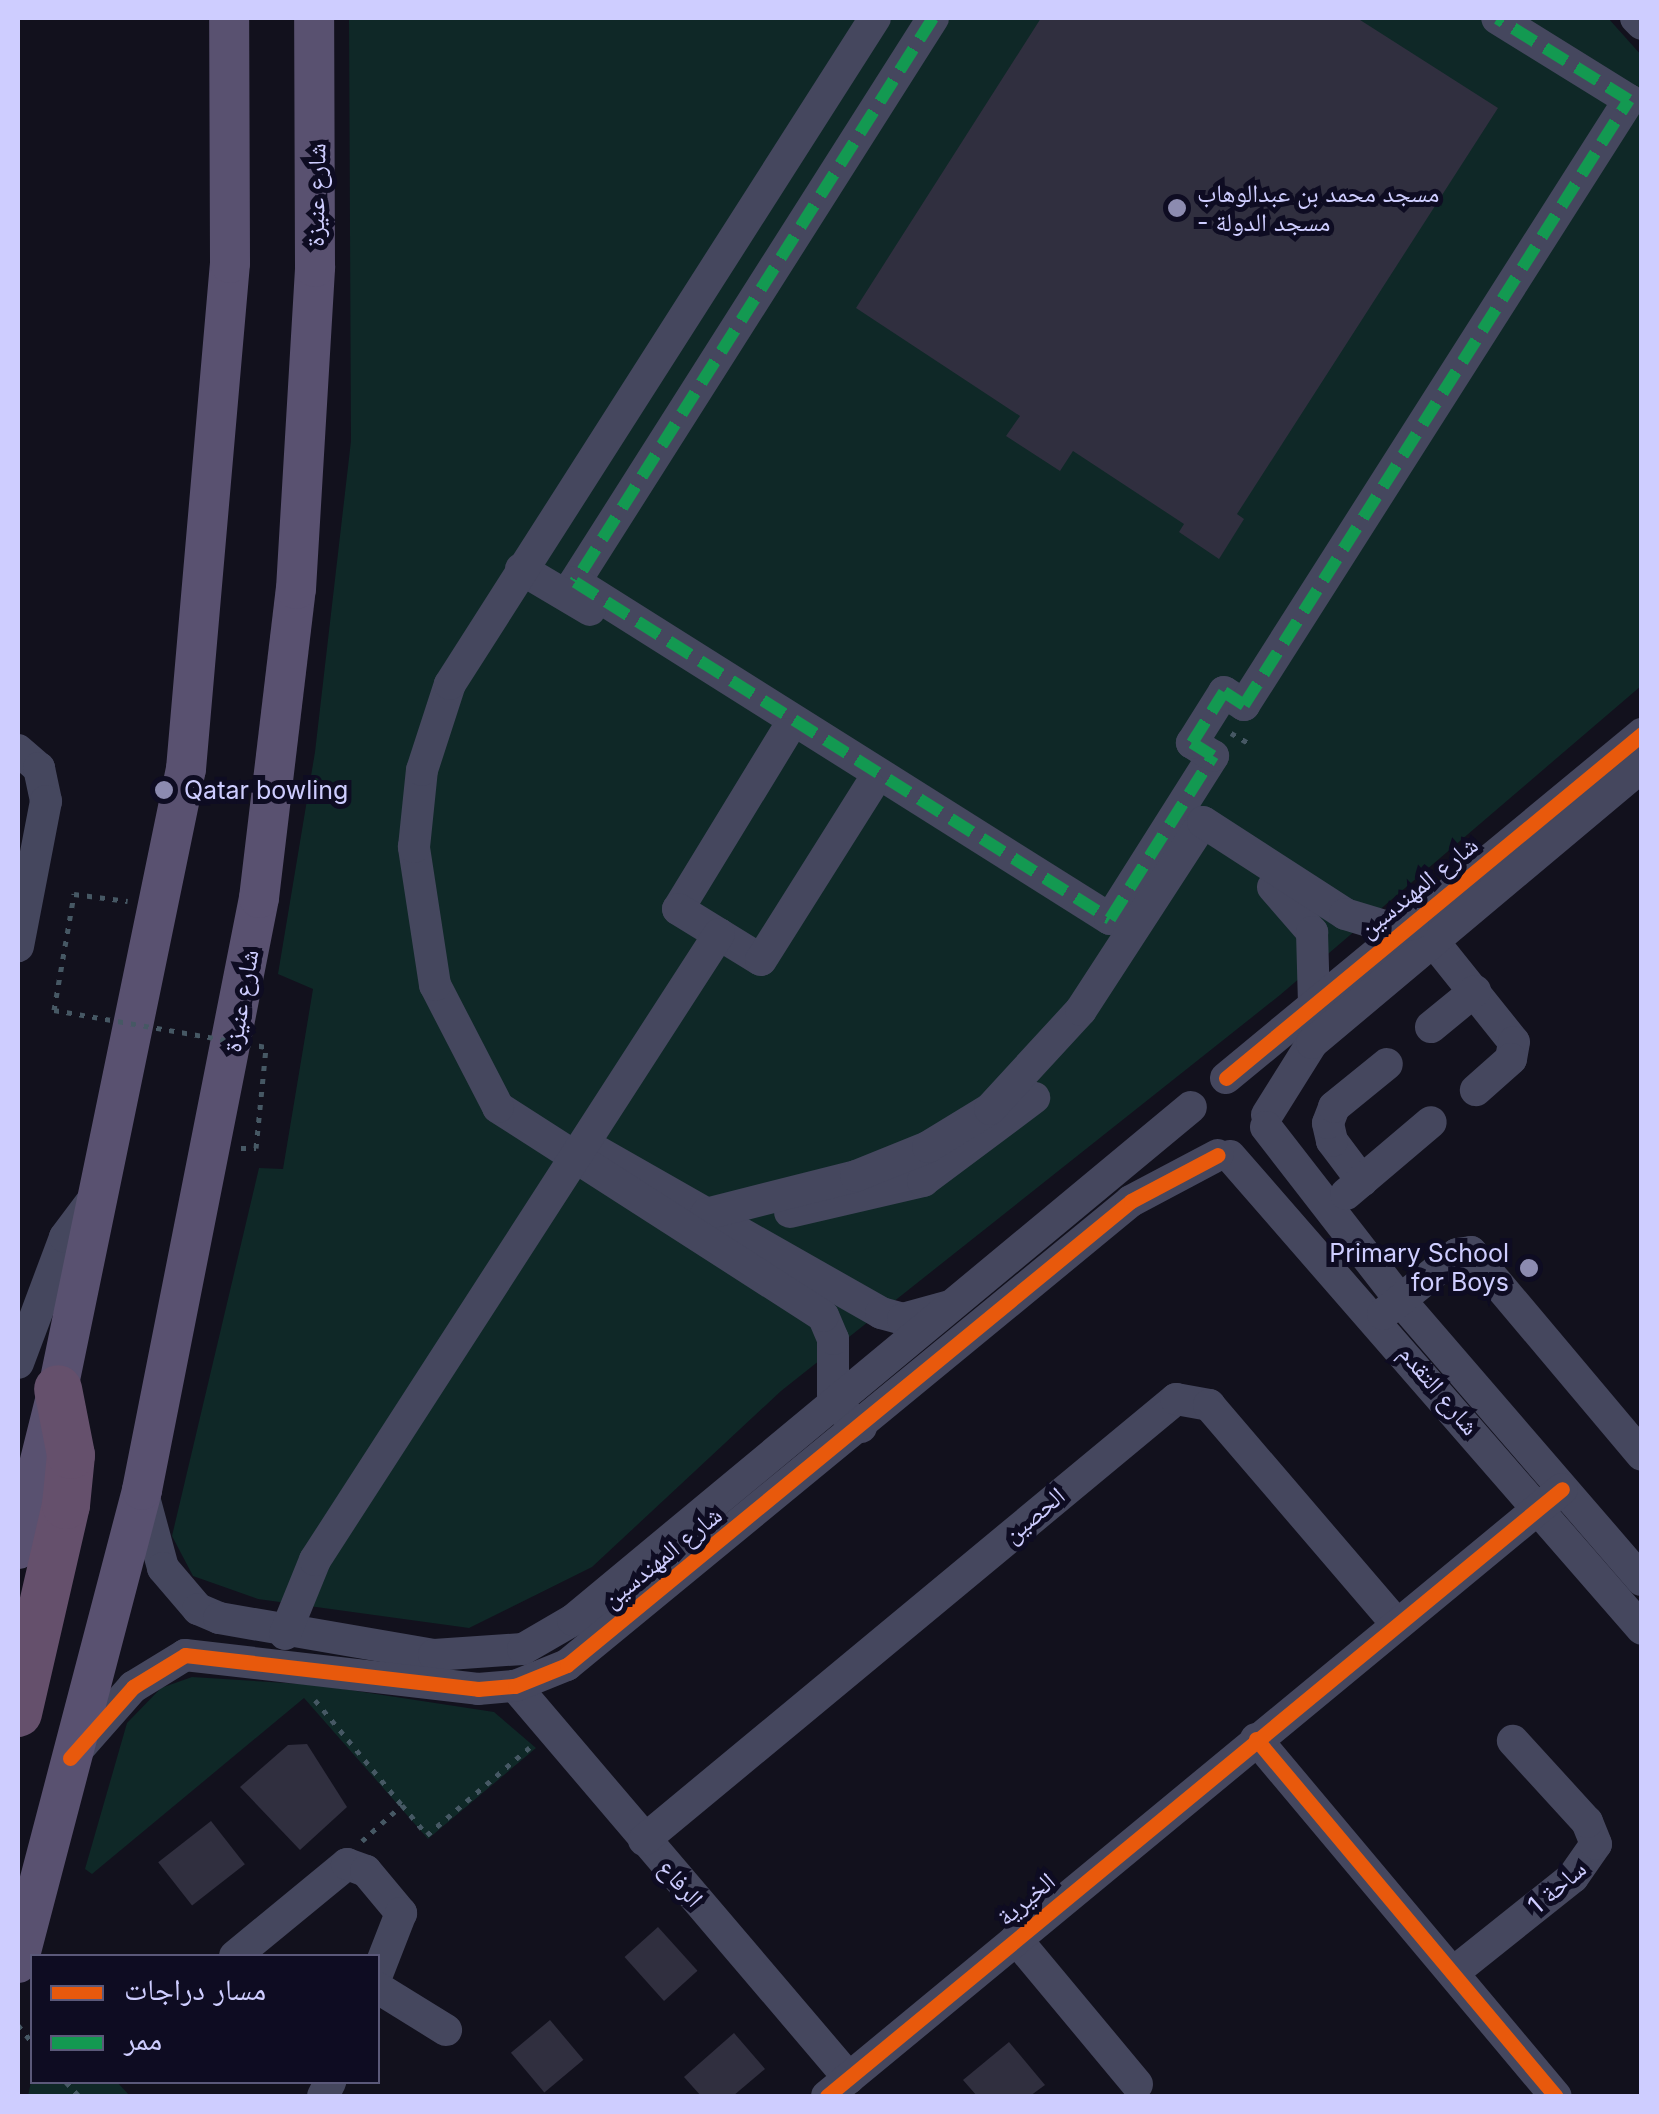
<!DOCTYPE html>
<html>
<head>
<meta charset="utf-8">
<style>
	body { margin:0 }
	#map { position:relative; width:1659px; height:2114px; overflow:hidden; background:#12111d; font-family:Inter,"Noto Naskh Arabic",sans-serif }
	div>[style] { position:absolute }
	.green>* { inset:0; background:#0f2827 }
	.building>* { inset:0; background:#302f3f; transform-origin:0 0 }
	.path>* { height:5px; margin-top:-2.5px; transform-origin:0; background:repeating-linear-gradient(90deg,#465864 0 5px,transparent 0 13px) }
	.minor>* { height:32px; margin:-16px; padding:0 16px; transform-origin:16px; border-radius:16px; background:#45475e }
	.major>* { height:40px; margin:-20px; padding:0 20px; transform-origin:20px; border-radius:20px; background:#595170 }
	.highway>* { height:48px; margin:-24px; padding:0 24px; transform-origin:24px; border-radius:24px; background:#65506c }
	.path-bridge>* { height:5px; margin-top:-2.5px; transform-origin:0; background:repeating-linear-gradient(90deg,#465864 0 5px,transparent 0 13px) }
	.quiet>* { height:12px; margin-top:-6px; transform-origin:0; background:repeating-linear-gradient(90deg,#139951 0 25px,transparent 0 37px) }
	.cycleway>* { height:15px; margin:-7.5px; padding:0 7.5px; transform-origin:7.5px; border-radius:7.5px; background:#e8590c }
	.dots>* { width:28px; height:28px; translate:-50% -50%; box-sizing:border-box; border:5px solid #0e0c22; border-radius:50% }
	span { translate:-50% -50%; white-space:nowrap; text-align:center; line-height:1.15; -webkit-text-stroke:10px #0e0c22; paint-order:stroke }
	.poi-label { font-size:25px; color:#cecdff }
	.left { translate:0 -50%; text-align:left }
	.right { translate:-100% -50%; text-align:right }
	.street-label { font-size:25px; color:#cecdff }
	.frame { position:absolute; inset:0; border:20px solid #cecdff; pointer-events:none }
	.legend { position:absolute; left:30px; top:1954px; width:350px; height:130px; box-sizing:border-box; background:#0e0c22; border:2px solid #5b597a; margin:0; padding:12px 18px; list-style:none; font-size:30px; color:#cecdff }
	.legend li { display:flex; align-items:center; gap:20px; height:50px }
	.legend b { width:50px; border:2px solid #5b597a }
</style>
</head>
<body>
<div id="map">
	<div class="green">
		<div style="clip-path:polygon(349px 18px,1608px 18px,1642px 56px,1641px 686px,1280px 995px,781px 1391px,592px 1567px,469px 1628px,258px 1599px,193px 1576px,172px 1536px,259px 1168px,283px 1169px,313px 989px,278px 974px,315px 752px,351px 441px)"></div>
		<div style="clip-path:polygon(192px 1677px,317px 1685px,494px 1712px,536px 1748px,428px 1839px,304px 1698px,92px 1874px,85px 1869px,127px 1723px,161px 1688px)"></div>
		<div style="clip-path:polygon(32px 2077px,117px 2082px,130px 2096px,28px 2096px)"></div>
	</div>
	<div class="building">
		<div style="clip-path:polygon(1041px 18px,1357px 18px,1498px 108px,1237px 514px,1244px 519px,1219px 559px,1179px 532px,1184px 524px,1073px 451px,1060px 471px,1006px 436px,1020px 416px,856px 308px)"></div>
		<div style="clip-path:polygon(307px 1744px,347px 1807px,300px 1850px,240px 1787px,288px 1745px)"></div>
		<div style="left:211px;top:1821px;width:55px;height:67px;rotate:52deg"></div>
		<div style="left:658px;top:1927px;width:59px;height:45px;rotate:48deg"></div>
		<div style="left:550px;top:2020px;width:52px;height:51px;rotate:50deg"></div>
		<div style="clip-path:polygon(734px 2033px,765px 2069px,733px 2096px,701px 2096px,684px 2077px)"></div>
		<div style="clip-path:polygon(1009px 2042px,1045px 2085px,1030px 2096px,977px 2096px,963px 2080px)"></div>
	</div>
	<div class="path">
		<div style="left:1231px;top:733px;width:24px;rotate:30deg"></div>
		<div style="left:54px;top:1010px;width:118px;rotate:-80.2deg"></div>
		<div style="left:74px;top:894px;width:54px;rotate:7.4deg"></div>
		<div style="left:241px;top:1148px;width:15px"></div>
		<div style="left:256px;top:1148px;width:101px;rotate:-84.3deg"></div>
		<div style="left:315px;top:1700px;width:136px;rotate:50.4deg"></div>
		<div style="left:362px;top:1841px;width:54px;rotate:-42deg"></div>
		<div style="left:402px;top:1805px;width:39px;rotate:50deg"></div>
		<div style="left:427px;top:1835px;width:135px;rotate:-40.5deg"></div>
		<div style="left:18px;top:2025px;width:22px;rotate:51deg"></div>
		<div style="left:66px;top:2082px;width:19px;rotate:47deg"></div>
	</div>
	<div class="minor">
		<div style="left:933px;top:18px;width:668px;rotate:122.41deg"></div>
		<div style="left:575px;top:582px;width:632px;rotate:32.21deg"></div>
		<div style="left:1110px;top:919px;width:193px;rotate:-57.7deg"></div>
		<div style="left:1213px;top:756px;width:25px;rotate:-148deg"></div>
		<div style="left:1192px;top:743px;width:60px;rotate:-57.9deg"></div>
		<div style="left:1224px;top:692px;width:24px;rotate:33deg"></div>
		<div style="left:1244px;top:705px;width:717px;rotate:-57.53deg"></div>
		<div style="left:1629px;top:100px;width:155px;rotate:-148.2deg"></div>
		<div style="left:1636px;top:18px;width:8px;rotate:45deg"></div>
		<div style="left:521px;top:569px;width:80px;rotate:30.7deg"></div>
		<div style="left:785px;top:734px;width:205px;rotate:121.4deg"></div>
		<div style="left:678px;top:909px;width:97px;rotate:31.6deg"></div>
		<div style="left:761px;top:960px;width:204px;rotate:-57.8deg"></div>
		<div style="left:18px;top:750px;width:28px;rotate:41deg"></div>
		<div style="left:39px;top:768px;width:34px;rotate:78deg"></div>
		<div style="left:46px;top:801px;width:148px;rotate:100.9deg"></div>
		<div style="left:1273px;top:887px;width:60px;rotate:49.1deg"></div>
		<div style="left:1312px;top:932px;width:72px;rotate:88.4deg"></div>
		<div style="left:1433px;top:941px;width:129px;rotate:51.3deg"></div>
		<div style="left:1514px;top:1042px;width:17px;rotate:100deg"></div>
		<div style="left:1511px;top:1059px;width:47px;rotate:138.5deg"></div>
		<div style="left:1431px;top:1027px;width:57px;rotate:-39.3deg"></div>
		<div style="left:1226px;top:1078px;width:540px;rotate:-39.59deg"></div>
		<div style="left:1267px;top:1115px;width:85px;rotate:-58deg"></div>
		<div style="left:1312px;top:1043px;width:431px;rotate:-40deg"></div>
		<div style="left:1266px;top:1127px;width:219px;rotate:52.2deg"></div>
		<div style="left:1400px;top:1300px;width:370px;rotate:49.2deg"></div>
		<div style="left:591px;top:1148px;width:334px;rotate:29.6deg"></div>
		<div style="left:881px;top:1313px;width:23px;rotate:15deg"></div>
		<div style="left:903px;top:1319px;width:49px;rotate:-15.5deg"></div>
		<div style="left:1230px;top:1156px;width:627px;rotate:48.94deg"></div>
		<div style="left:1362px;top:1181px;width:50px;rotate:-126.9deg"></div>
		<div style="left:1332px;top:1141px;width:18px;rotate:-103deg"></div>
		<div style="left:1328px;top:1123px;width:17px;rotate:-69deg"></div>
		<div style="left:1334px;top:1107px;width:68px;rotate:-39.1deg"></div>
		<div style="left:1346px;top:1194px;width:111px;rotate:-40.3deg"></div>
		<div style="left:790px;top:1212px;width:137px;rotate:-13.1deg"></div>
		<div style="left:923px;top:1181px;width:139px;rotate:-36.8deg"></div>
		<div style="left:706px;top:1214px;width:155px;rotate:-14.2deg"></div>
		<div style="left:856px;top:1176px;width:78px;rotate:-21.9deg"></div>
		<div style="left:928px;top:1147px;width:73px;rotate:-31.5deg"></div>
		<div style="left:990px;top:1109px;width:134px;rotate:-47.4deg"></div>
		<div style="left:1081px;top:1010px;width:224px;rotate:-57deg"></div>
		<div style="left:1203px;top:822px;width:169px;rotate:32.9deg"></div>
		<div style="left:1345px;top:914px;width:45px;rotate:16.8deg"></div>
		<div style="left:1388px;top:927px;width:25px;rotate:-7deg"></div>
		<div style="left:1383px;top:1314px;width:95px;rotate:-39deg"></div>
		<div style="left:1457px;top:1254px;width:14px;rotate:-8deg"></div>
		<div style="left:1471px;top:1252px;width:265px;rotate:49.9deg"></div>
		<div style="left:18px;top:1363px;width:134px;rotate:-69.5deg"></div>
		<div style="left:65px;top:1237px;width:55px;rotate:-53.1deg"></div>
		<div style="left:861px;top:1427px;width:37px;rotate:-139deg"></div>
		<div style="left:833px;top:1403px;width:64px;rotate:-90deg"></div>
		<div style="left:833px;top:1339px;width:25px;rotate:-113deg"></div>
		<div style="left:823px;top:1316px;width:386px;rotate:-147.3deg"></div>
		<div style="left:498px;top:1107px;width:137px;rotate:-117.3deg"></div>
		<div style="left:435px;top:985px;width:140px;rotate:-98.7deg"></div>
		<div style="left:414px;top:847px;width:77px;rotate:-84.1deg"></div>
		<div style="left:422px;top:770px;width:90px;rotate:-72deg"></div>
		<div style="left:450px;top:684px;width:790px;rotate:-57.46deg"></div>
		<div style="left:142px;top:1490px;width:81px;rotate:74.9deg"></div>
		<div style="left:163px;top:1568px;width:54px;rotate:49.5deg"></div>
		<div style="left:198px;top:1609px;width:23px;rotate:23deg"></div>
		<div style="left:219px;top:1618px;width:218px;rotate:9.8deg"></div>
		<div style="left:434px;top:1655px;width:89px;rotate:-3.9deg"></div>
		<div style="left:523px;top:1649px;width:58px;rotate:-30.1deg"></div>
		<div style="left:573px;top:1620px;width:803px;rotate:-39.7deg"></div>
		<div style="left:285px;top:1634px;width:80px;rotate:-67.9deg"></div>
		<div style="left:315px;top:1560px;width:745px;rotate:-57.16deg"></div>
		<div style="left:515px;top:1686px;width:515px;rotate:49.57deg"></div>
		<div style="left:1256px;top:1739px;width:466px;rotate:50deg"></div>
		<div style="left:73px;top:1755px;width:91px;rotate:-48.6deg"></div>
		<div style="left:133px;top:1687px;width:61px;rotate:-31.6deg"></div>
		<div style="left:185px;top:1655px;width:295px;rotate:6.6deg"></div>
		<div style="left:478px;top:1689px;width:37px;rotate:-5deg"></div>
		<div style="left:515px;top:1686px;width:56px;rotate:-22deg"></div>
		<div style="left:567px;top:1665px;width:730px;rotate:-39.44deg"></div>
		<div style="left:1131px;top:1201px;width:98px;rotate:-27.9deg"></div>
		<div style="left:644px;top:1840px;width:691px;rotate:-39.66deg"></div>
		<div style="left:1176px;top:1399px;width:34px;rotate:10deg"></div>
		<div style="left:1209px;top:1405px;width:287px;rotate:49.4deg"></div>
		<div style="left:1016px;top:1939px;width:189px;rotate:50.2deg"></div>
		<div style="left:235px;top:1956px;width:145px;rotate:-39.4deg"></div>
		<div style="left:347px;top:1864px;width:20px;rotate:20deg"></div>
		<div style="left:366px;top:1871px;width:55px;rotate:50.2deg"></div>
		<div style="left:401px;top:1913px;width:63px;rotate:111.3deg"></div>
		<div style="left:1454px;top:1972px;width:152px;rotate:-38.6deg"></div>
		<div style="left:1573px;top:1877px;width:40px;rotate:-55.1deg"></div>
		<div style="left:1596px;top:1844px;width:24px;rotate:-112deg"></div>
		<div style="left:1587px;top:1822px;width:110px;rotate:-132.4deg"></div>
		<div style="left:378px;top:1988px;width:80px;rotate:31.7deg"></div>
		<div style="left:323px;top:2096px;width:16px;rotate:-63deg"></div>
		<div style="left:827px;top:2096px;width:953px;rotate:-39.55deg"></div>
	</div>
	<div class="major">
		<div style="left:18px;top:1549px;width:165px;rotate:-76deg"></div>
		<div style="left:58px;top:1389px;width:633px;rotate:-78.34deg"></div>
		<div style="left:186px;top:769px;width:508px;rotate:-85.03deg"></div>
		<div style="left:230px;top:263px;width:245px;rotate:-90.2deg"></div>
		<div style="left:18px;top:1963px;width:489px;rotate:-75.3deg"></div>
		<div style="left:142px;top:1490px;width:603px;rotate:-78.82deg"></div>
		<div style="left:259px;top:898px;width:311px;rotate:-83.2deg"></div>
		<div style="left:296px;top:589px;width:323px;rotate:-86.6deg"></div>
		<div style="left:315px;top:267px;width:249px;rotate:-90.2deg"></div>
	</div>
	<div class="highway">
		<div style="left:18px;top:1713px;width:213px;rotate:-77deg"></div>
		<div style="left:66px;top:1505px;width:50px;rotate:-84.3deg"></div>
		<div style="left:71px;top:1455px;width:67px;rotate:-101.1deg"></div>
	</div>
	<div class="path-bridge">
		<div style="left:54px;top:1010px;width:215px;rotate:9.9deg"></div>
	</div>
	<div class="quiet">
		<div style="left:933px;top:18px;width:668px;rotate:122.41deg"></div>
		<div style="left:575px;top:582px;width:632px;rotate:32.21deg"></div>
		<div style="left:1110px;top:919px;width:193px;rotate:-57.7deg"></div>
		<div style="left:1213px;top:756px;width:25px;rotate:-148deg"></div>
		<div style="left:1192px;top:743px;width:60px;rotate:-57.9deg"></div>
		<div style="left:1224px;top:692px;width:24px;rotate:33deg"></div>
		<div style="left:1244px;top:705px;width:717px;rotate:-57.53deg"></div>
		<div style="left:1629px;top:100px;width:155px;rotate:-148.2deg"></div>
	</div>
	<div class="cycleway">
		<div style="left:1226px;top:1078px;width:540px;rotate:-39.59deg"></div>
		<div style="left:1256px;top:1739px;width:466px;rotate:50deg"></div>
		<div style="left:70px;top:1758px;width:95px;rotate:-48.4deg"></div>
		<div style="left:133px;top:1687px;width:61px;rotate:-31.6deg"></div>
		<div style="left:185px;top:1655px;width:295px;rotate:6.6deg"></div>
		<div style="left:478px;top:1689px;width:37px;rotate:-5deg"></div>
		<div style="left:515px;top:1686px;width:56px;rotate:-22deg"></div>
		<div style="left:567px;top:1665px;width:730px;rotate:-39.44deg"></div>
		<div style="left:1131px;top:1201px;width:98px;rotate:-27.9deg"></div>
		<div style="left:827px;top:2096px;width:953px;rotate:-39.55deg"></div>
	</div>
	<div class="dots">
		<div style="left:1177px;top:208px;background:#8c8bb0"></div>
		<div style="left:164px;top:790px;background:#8c8bb0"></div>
		<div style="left:1529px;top:1268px;background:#8c8bb0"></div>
	</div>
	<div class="poi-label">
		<span class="left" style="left:1197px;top:208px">مسجد محمد بن عبدالوهاب<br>- مسجد الدولة</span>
		<span class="left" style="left:184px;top:790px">Qatar bowling</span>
		<span class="right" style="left:1509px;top:1268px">Primary School<br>for Boys</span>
	</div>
	<div class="street-label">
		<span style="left:316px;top:195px;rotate:-89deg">شارع عنيزة</span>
		<span style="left:1418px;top:887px;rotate:-39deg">شارع المهندسين</span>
		<span style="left:241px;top:1001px;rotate:-80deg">شارع عنيزة</span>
		<span style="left:1439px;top:1390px;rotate:50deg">شارع التقدم</span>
		<span style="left:1034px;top:1515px;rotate:-40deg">الحصين</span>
		<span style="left:662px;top:1557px;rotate:-39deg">شارع المهندسين</span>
		<span style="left:681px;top:1883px;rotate:49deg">الرفاع</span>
		<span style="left:1557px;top:1887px;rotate:-41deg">ساحة 1</span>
		<span style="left:1026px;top:1899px;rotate:-40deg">الخيرية</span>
	</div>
	<div class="frame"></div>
	<ul class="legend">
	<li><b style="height:12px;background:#e8590c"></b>مسار دراجات</li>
	<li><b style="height:12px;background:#139951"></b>ممر</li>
	</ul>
</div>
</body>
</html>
